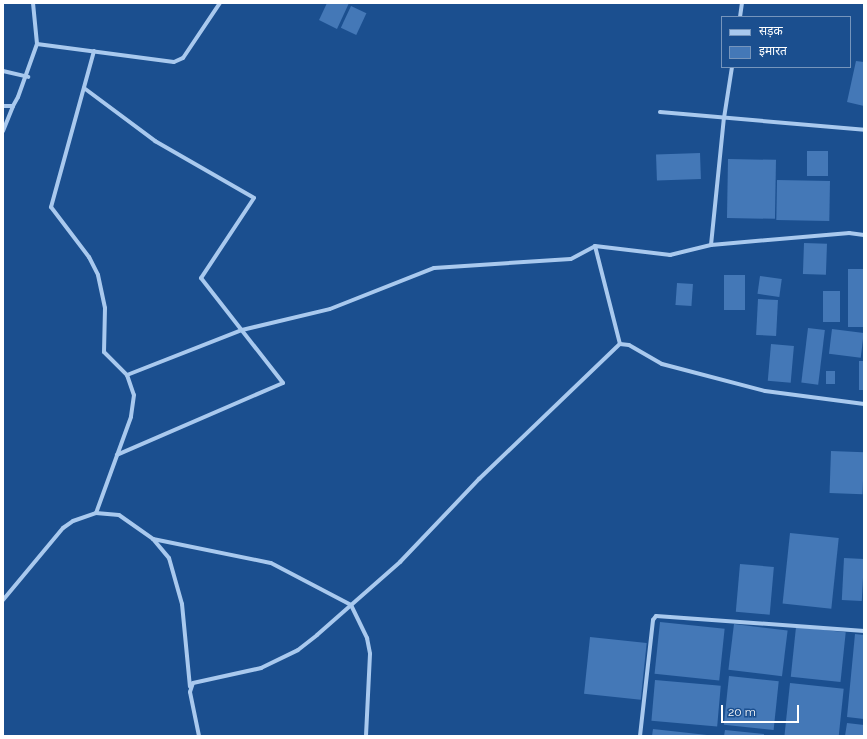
<!DOCTYPE html>
<html>
<head>
<meta charset="utf-8">
<style>
	body { margin:0 }
	#map { position:relative; width:867px; height:739px; overflow:hidden; background:#1b4f8f; font-family:Raleway,"Noto Sans Devanagari",sans-serif }
	div>[style] { position:absolute }
	.building>* { inset:0; background:#4478b7; transform-origin:0 0 }
	.street>* { height:4px; margin:-2px; padding:0 2px; transform-origin:2px; border-radius:2px; background:#a9c9ee }
	span { translate:-50% -50%; white-space:nowrap; text-align:center; line-height:1.15; -webkit-text-stroke:3px #1b4f8f; paint-order:stroke }
	.frame { position:absolute; inset:0; border:4px solid #fff; pointer-events:none }
	.legend { position:absolute; left:721px; top:16px; width:130px; height:52px; box-sizing:border-box; background:#1b4f8f; border:1px solid #7695bc; margin:0; padding:5px 7px; list-style:none; font-size:12px; color:#fff }
	.legend li { display:flex; align-items:center; gap:8px; height:20px }
	.legend b { width:20px; border:1px solid #7695bc }
	.scale { position:absolute; left:721px; top:705px; width:78px; height:18px; box-sizing:border-box; border:2px solid #fff; border-top:0; padding-left:5px; font-size:12px; line-height:14px; white-space:nowrap; color:#fff; -webkit-text-stroke:3px #1b4f8f; paint-order:stroke }
</style>
</head>
<body>
<div id="map">
	<div class="building">
		<div style="clip-path:polygon(327px 3px,349px 3px,337px 29px,319px 20px)"></div>
		<div style="left:351px;top:6px;width:17px;height:24px;rotate:25deg"></div>
		<div style="clip-path:polygon(856px 61px,864px 62px,864px 106px,847px 102px)"></div>
		<div style="left:807px;top:151px;width:21px;height:25px"></div>
		<div style="left:700px;top:153px;width:26px;height:44px;rotate:88deg"></div>
		<div style="left:728px;top:159px;width:48px;height:59px;rotate:1deg"></div>
		<div style="left:777px;top:180px;width:53px;height:40px;rotate:1deg"></div>
		<div style="left:804px;top:243px;width:23px;height:31px;rotate:2deg"></div>
		<div style="left:848px;top:269px;width:16px;height:58px"></div>
		<div style="left:724px;top:275px;width:21px;height:35px"></div>
		<div style="left:760px;top:276px;width:22px;height:18px;rotate:8deg"></div>
		<div style="left:677px;top:283px;width:16px;height:22px;rotate:4deg"></div>
		<div style="left:823px;top:291px;width:17px;height:31px"></div>
		<div style="left:758px;top:299px;width:20px;height:36px;rotate:3deg"></div>
		<div style="left:808px;top:328px;width:17px;height:55px;rotate:7deg"></div>
		<div style="left:832px;top:329px;width:32px;height:25px;rotate:7deg"></div>
		<div style="left:771px;top:344px;width:23px;height:37px;rotate:5deg"></div>
		<div style="left:859px;top:361px;width:5px;height:29px"></div>
		<div style="left:826px;top:371px;width:9px;height:13px"></div>
		<div style="left:831px;top:451px;width:33px;height:42px;rotate:2deg"></div>
		<div style="left:790px;top:533px;width:49px;height:71px;rotate:6deg"></div>
		<div style="left:844px;top:558px;width:20px;height:42px;rotate:3deg"></div>
		<div style="left:740px;top:564px;width:34px;height:48px;rotate:5deg"></div>
		<div style="left:660px;top:622px;width:65px;height:52px;rotate:6deg"></div>
		<div style="left:734px;top:624px;width:54px;height:46px;rotate:7deg"></div>
		<div style="left:796px;top:627px;width:50px;height:50px;rotate:6deg"></div>
		<div style="clip-path:polygon(855px 634px,864px 635px,864px 719px,847px 717px)"></div>
		<div style="left:590px;top:637px;width:57px;height:57px;rotate:6deg"></div>
		<div style="left:729px;top:676px;width:50px;height:49px;rotate:6deg"></div>
		<div style="left:655px;top:680px;width:66px;height:41px;rotate:5deg"></div>
		<div style="left:790px;top:683px;width:54px;height:53px;rotate:6deg"></div>
		<div style="clip-path:polygon(847px 723px,864px 725px,864px 736px,845px 736px)"></div>
		<div style="clip-path:polygon(653px 729px,707px 735px,707px 736px,652px 736px)"></div>
		<div style="clip-path:polygon(725px 730px,764px 734px,764px 736px,724px 736px)"></div>
	</div>
	<div class="street">
		<div style="left:33px;top:3px;width:41px;rotate:84.4deg"></div>
		<div style="left:740px;top:17px;width:14px;rotate:-82deg"></div>
		<div style="left:94px;top:51px;width:162px;rotate:105.4deg"></div>
		<div style="left:51px;top:207px;width:63px;rotate:52.8deg"></div>
		<div style="left:89px;top:257px;width:20px;rotate:63deg"></div>
		<div style="left:98px;top:275px;width:34px;rotate:78deg"></div>
		<div style="left:105px;top:308px;width:44px;rotate:91.3deg"></div>
		<div style="left:104px;top:352px;width:33px;rotate:45deg"></div>
		<div style="left:127px;top:375px;width:21px;rotate:71deg"></div>
		<div style="left:134px;top:395px;width:22px;rotate:98deg"></div>
		<div style="left:131px;top:417px;width:102px;rotate:110deg"></div>
		<div style="left:3px;top:71px;width:26px;rotate:13deg"></div>
		<div style="left:84px;top:88px;width:89px;rotate:36.7deg"></div>
		<div style="left:155px;top:141px;width:114px;rotate:29.9deg"></div>
		<div style="left:254px;top:198px;width:96px;rotate:123.5deg"></div>
		<div style="left:201px;top:278px;width:133px;rotate:52deg"></div>
		<div style="left:283px;top:383px;width:181px;rotate:156.6deg"></div>
		<div style="left:3px;top:106px;width:10px"></div>
		<div style="left:13px;top:106px;width:10px;rotate:-61deg"></div>
		<div style="left:18px;top:97px;width:56px;rotate:-70.3deg"></div>
		<div style="left:37px;top:44px;width:138px;rotate:7.5deg"></div>
		<div style="left:174px;top:62px;width:10px;rotate:-24deg"></div>
		<div style="left:183px;top:58px;width:66px;rotate:-56.1deg"></div>
		<div style="left:660px;top:112px;width:205px;rotate:5deg"></div>
		<div style="left:3px;top:131px;width:27px;rotate:-68deg"></div>
		<div style="left:711px;top:245px;width:128px;rotate:-84.2deg"></div>
		<div style="left:724px;top:118px;width:52px;rotate:-81.1deg"></div>
		<div style="left:595px;top:246px;width:101px;rotate:75.7deg"></div>
		<div style="left:127px;top:375px;width:123px;rotate:-21.4deg"></div>
		<div style="left:242px;top:330px;width:90px;rotate:-13.4deg"></div>
		<div style="left:330px;top:309px;width:112px;rotate:-21.5deg"></div>
		<div style="left:434px;top:268px;width:137px;rotate:-3.8deg"></div>
		<div style="left:571px;top:259px;width:27px;rotate:-28deg"></div>
		<div style="left:595px;top:246px;width:76px;rotate:6.8deg"></div>
		<div style="left:670px;top:255px;width:42px;rotate:-13.7deg"></div>
		<div style="left:711px;top:245px;width:139px;rotate:-5deg"></div>
		<div style="left:849px;top:233px;width:15px;rotate:8deg"></div>
		<div style="left:153px;top:539px;width:120px;rotate:11.5deg"></div>
		<div style="left:271px;top:563px;width:90px;rotate:27.7deg"></div>
		<div style="left:351px;top:605px;width:37px;rotate:64deg"></div>
		<div style="left:367px;top:638px;width:16px;rotate:79deg"></div>
		<div style="left:370px;top:654px;width:82px;rotate:92.8deg"></div>
		<div style="left:3px;top:600px;width:94px;rotate:-50.2deg"></div>
		<div style="left:63px;top:528px;width:12px;rotate:-35deg"></div>
		<div style="left:73px;top:521px;width:24px;rotate:-19deg"></div>
		<div style="left:96px;top:513px;width:23px;rotate:5deg"></div>
		<div style="left:119px;top:515px;width:42px;rotate:35.2deg"></div>
		<div style="left:153px;top:539px;width:25px;rotate:50deg"></div>
		<div style="left:169px;top:558px;width:48px;rotate:74.2deg"></div>
		<div style="left:182px;top:604px;width:83px;rotate:84.5deg"></div>
		<div style="left:199px;top:736px;width:45px;rotate:-101.6deg"></div>
		<div style="left:190px;top:692px;width:9px;rotate:-72deg"></div>
		<div style="left:193px;top:683px;width:70px;rotate:-12.4deg"></div>
		<div style="left:261px;top:668px;width:41px;rotate:-25.9deg"></div>
		<div style="left:298px;top:650px;width:24px;rotate:-38deg"></div>
		<div style="left:317px;top:635px;width:111px;rotate:-41.3deg"></div>
		<div style="left:400px;top:562px;width:115px;rotate:-46.4deg"></div>
		<div style="left:479px;top:479px;width:195px;rotate:-43.8deg"></div>
		<div style="left:620px;top:344px;width:9px;rotate:6deg"></div>
		<div style="left:629px;top:345px;width:38px;rotate:30deg"></div>
		<div style="left:662px;top:364px;width:106px;rotate:14.7deg"></div>
		<div style="left:765px;top:391px;width:100px;rotate:7.5deg"></div>
		<div style="left:640px;top:736px;width:117px;rotate:-83.6deg"></div>
		<div style="left:653px;top:620px;width:5px;rotate:-53deg"></div>
		<div style="left:656px;top:616px;width:209px;rotate:4.1deg"></div>
	</div>
	<div class="frame"></div>
	<ul class="legend">
	<li><b style="height:5px;background:#a9c9ee"></b>सड़क</li>
	<li><b style="height:11px;background:#4478b7"></b>इमारत</li>
	</ul>
	<div class="scale">20 m</div>
</div>
</body>
</html>
